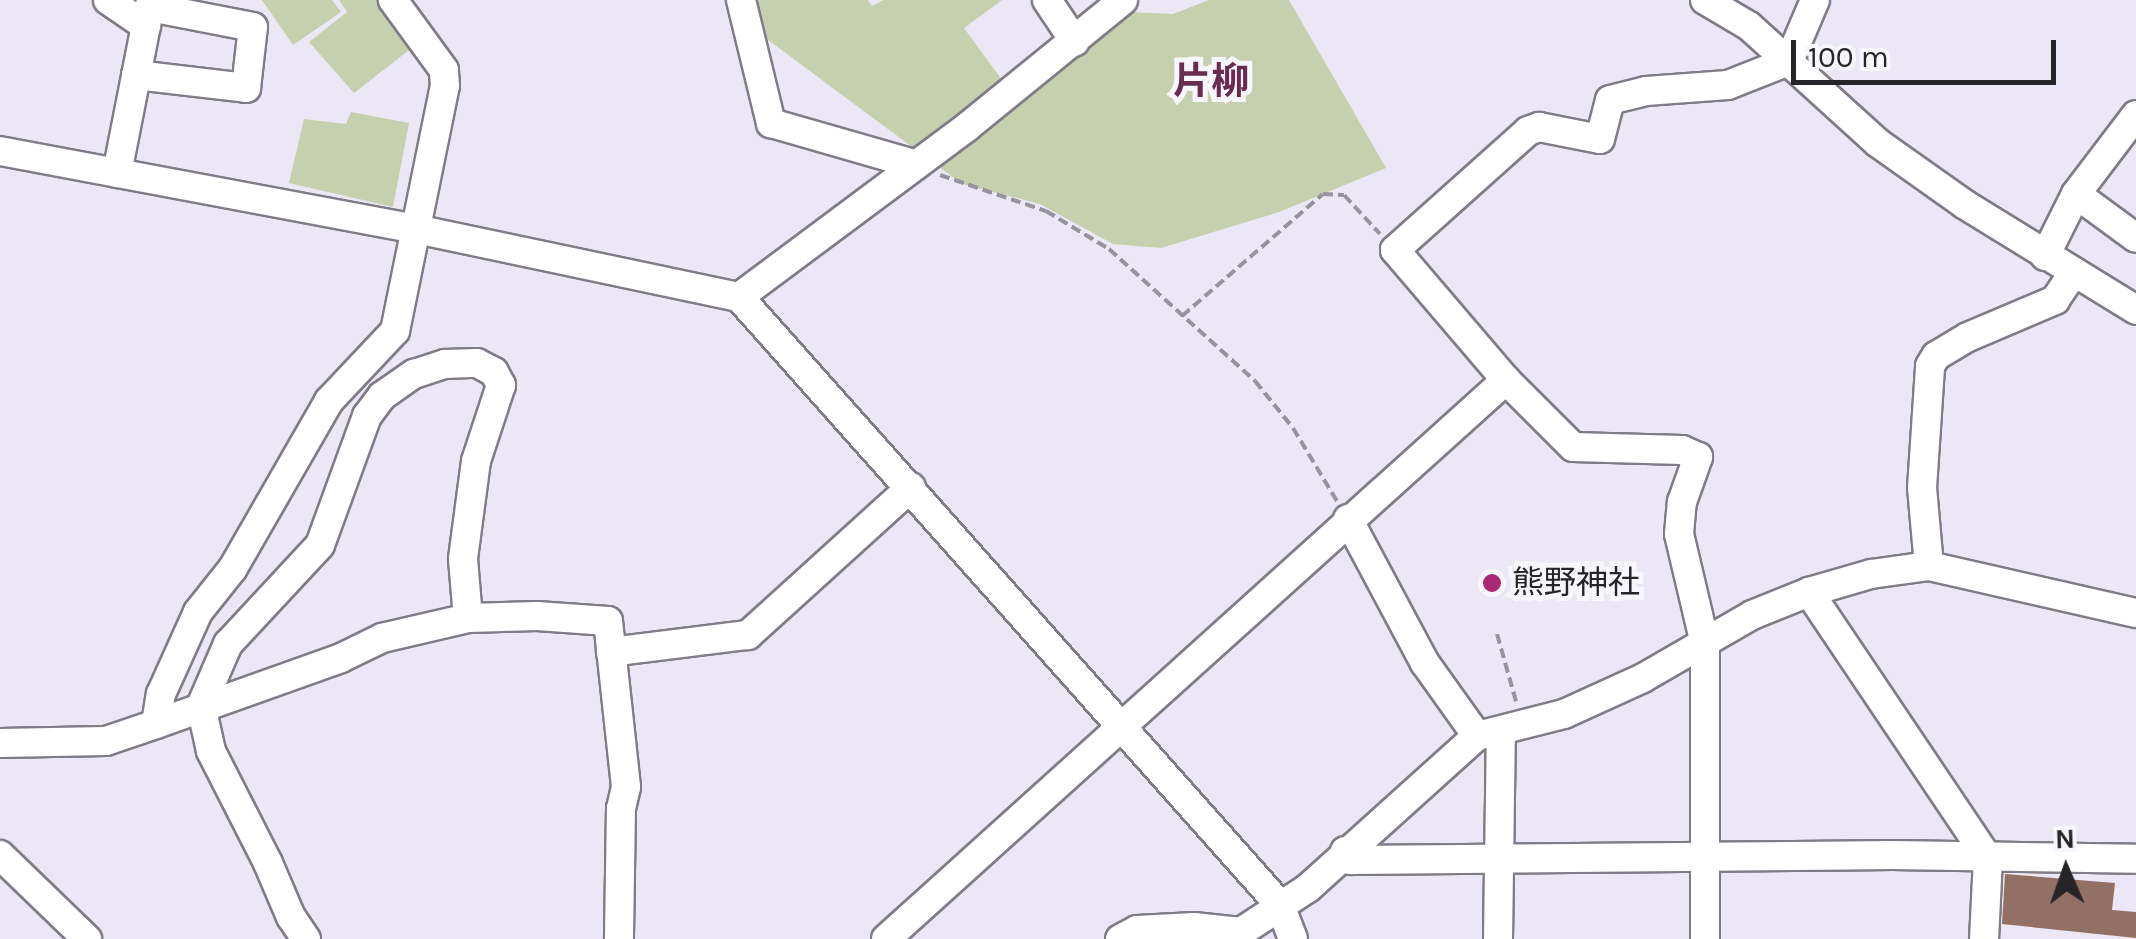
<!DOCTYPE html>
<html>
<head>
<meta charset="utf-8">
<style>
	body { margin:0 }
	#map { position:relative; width:2136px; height:939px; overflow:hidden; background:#ece7f4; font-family:Karla,"Noto Sans JP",sans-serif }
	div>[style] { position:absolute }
	.green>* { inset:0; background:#c6d0ae }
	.building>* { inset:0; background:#937064 }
	.path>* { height:4px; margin-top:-2px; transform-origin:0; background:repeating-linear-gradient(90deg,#97939d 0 10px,transparent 0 15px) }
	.roads { filter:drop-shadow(2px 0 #807c87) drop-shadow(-2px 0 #807c87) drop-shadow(0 2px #807c87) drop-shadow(0 -2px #807c87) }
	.minor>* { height:28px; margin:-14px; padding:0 14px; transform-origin:14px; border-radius:14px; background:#fff }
	.dots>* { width:28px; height:28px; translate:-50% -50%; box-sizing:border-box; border:5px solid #f8f6fd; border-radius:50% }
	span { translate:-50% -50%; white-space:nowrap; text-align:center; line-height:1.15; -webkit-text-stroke:10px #f8f6fd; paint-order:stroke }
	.poi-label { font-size:32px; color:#252428 }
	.left { translate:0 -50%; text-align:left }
	.quarter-label { font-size:38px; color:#6a2b4e; font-weight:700 }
	.north { position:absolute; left:2016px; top:819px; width:100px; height:100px; -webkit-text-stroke:8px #f8f6fd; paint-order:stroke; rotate:358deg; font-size:28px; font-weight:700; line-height:40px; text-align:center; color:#252428 }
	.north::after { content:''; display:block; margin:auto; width:35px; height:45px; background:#252428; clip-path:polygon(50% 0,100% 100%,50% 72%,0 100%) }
	.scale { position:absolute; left:1791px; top:40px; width:265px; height:45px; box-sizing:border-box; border:5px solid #252428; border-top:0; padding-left:12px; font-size:30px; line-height:35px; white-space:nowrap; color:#252428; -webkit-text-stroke:8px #f8f6fd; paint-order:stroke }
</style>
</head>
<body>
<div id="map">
	<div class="green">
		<div style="clip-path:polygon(262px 0,332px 0,341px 12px,293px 45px)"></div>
		<div style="clip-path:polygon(339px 0,377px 0,413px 47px,354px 93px,309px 42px,347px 12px)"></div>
		<div style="clip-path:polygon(743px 0,868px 0,872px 6px,883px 0,1002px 0,964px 28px,1013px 95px,1128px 12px,1173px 14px,1209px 0,1289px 0,1386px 168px,1279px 212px,1161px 248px,1113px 244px,1040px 204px,962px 184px,741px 20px)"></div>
		<div style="clip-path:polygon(351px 112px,409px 123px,393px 207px,289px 183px,304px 119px,346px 124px)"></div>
	</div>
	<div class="building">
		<div style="clip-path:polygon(2005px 874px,2115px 883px,2112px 910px,2136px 912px,2136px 938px,2002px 924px)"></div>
	</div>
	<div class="path">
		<div style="left:940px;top:175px;width:112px;rotate:18.8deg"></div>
		<div style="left:1046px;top:211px;width:74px;rotate:31.1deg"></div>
		<div style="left:1109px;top:249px;width:197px;rotate:42.1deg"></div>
		<div style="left:1255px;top:381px;width:60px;rotate:51deg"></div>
		<div style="left:1293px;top:428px;width:87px;rotate:59deg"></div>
		<div style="left:1182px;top:316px;width:186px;rotate:-40.9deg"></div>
		<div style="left:1323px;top:194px;width:21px;rotate:3deg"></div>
		<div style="left:1344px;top:195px;width:53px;rotate:47.3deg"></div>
		<div style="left:1497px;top:634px;width:70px;rotate:74.2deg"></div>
	</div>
	<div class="roads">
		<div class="minor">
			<div style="left:108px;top:0;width:46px;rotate:34.4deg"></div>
			<div style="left:741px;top:0;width:127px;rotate:76.3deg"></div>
			<div style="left:771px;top:123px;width:149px;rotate:16deg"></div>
			<div style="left:1047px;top:0;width:50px;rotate:56.3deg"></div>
			<div style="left:1705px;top:0;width:51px;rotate:30.6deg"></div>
			<div style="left:1749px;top:26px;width:174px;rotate:42.2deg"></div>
			<div style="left:1878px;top:143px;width:105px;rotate:35.3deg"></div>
			<div style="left:1964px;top:204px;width:202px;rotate:31.6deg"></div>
			<div style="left:136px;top:75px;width:111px;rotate:6.7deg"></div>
			<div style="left:246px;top:88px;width:61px;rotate:-83.5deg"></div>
			<div style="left:253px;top:27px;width:105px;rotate:-169deg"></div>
			<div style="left:0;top:151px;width:423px;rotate:10.6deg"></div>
			<div style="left:416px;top:229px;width:330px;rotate:11.9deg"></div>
			<div style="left:739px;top:297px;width:814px;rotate:48.34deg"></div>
			<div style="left:1280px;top:905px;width:36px;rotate:69deg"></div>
			<div style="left:117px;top:173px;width:176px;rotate:-78.9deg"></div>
			<div style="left:2076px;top:194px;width:74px;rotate:36.3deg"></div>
			<div style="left:2045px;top:256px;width:69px;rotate:-63.4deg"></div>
			<div style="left:2076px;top:194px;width:99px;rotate:-52.8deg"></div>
			<div style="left:739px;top:297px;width:284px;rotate:-36.7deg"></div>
			<div style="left:967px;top:127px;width:201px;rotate:-39.1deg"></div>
			<div style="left:1348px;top:519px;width:163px;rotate:61.9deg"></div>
			<div style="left:1425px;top:663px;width:90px;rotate:54.5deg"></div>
			<div style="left:1929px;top:566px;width:78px;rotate:-95.1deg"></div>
			<div style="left:1922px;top:488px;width:122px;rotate:-86.2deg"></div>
			<div style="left:1930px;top:366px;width:12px;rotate:-59deg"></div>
			<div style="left:1936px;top:356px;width:37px;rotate:-31deg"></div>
			<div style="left:1968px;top:337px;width:95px;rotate:-23deg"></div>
			<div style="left:2055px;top:300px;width:34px;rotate:-56deg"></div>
			<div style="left:1809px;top:592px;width:321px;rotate:56.1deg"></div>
			<div style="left:1988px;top:858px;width:81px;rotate:92.8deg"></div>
			<div style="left:611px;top:652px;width:138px;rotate:-7.1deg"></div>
			<div style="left:748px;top:635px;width:220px;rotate:-42.2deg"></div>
			<div style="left:156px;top:724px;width:196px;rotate:-19.6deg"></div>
			<div style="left:341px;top:658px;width:46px;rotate:-26deg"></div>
			<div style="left:382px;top:638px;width:88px;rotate:-13.1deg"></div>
			<div style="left:468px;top:618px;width:69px;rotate:-1.7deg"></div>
			<div style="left:537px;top:616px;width:71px;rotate:4deg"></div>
			<div style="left:608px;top:621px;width:167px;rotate:83.8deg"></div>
			<div style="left:626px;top:787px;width:22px;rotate:103deg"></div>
			<div style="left:621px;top:808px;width:131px;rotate:90.9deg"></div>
			<div style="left:0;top:743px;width:106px;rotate:-1.1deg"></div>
			<div style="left:106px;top:741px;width:53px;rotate:-18.8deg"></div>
			<div style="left:156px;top:724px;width:30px;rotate:-81deg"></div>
			<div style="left:161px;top:694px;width:90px;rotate:-65.7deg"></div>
			<div style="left:198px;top:612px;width:56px;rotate:-51.5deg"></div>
			<div style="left:233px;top:568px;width:193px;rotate:-60.1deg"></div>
			<div style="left:329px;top:401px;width:96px;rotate:-46.7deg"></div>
			<div style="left:395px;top:331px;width:250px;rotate:-78.5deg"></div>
			<div style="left:445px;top:86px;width:16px;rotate:-94deg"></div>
			<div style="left:444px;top:70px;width:87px;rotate:-126.1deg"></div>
			<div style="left:1345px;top:851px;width:11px;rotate:56deg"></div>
			<div style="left:1351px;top:860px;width:541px;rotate:-0.53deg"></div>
			<div style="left:1892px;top:855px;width:244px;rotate:0.9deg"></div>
			<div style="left:0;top:855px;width:121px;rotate:44deg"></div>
			<div style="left:306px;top:939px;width:27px;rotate:-124deg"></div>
			<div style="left:291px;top:917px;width:59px;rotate:-113.1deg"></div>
			<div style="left:268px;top:863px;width:126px;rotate:-117deg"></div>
			<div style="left:211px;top:751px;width:46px;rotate:-102.5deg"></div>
			<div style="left:201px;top:706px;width:68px;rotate:-66.5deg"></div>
			<div style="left:228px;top:644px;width:135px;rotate:-47.1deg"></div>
			<div style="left:320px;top:545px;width:137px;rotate:-70deg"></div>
			<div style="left:367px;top:416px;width:25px;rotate:-53deg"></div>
			<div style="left:382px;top:396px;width:39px;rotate:-35deg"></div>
			<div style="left:414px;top:374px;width:33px;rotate:-18deg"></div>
			<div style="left:445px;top:364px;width:32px;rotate:-2deg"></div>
			<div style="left:477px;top:363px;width:19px;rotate:28deg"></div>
			<div style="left:494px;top:372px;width:15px;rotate:62deg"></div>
			<div style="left:501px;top:385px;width:80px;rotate:108.2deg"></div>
			<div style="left:476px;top:461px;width:99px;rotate:97.6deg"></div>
			<div style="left:463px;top:559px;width:59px;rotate:85.2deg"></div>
			<div style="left:886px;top:939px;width:835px;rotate:-42.04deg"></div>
			<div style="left:1120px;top:939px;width:19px;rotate:-28deg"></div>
			<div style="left:1137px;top:930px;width:57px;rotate:-3deg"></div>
			<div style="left:1194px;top:927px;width:47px;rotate:6.1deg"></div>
			<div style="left:1241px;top:932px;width:80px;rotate:-33.3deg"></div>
			<div style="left:1308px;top:888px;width:227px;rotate:-42deg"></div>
			<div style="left:1477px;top:736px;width:90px;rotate:-14.2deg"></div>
			<div style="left:1564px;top:714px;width:87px;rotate:-24.5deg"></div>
			<div style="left:1643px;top:678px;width:126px;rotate:-30deg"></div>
			<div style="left:1752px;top:615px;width:61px;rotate:-22deg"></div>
			<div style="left:1809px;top:592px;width:65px;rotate:-16.2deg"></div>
			<div style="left:1871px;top:574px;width:59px;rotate:-7.9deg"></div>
			<div style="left:1929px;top:566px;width:212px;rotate:12.8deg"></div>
			<div style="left:1498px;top:939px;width:207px;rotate:-89.2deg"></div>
			<div style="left:1705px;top:939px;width:295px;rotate:-90deg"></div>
			<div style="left:1705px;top:644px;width:113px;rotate:-103.3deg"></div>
			<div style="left:1679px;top:534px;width:32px;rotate:-85deg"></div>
			<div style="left:1682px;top:502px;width:48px;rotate:-70.4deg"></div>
			<div style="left:1698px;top:457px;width:17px;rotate:-156deg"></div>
			<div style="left:1682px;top:450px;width:109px;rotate:-178.4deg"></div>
			<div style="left:1573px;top:447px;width:95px;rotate:-135deg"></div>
			<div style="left:1506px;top:380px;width:171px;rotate:-130.5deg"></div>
			<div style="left:1395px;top:250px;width:178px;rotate:-41.8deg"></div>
			<div style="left:1528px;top:131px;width:12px;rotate:-20deg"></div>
			<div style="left:1539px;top:127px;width:62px;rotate:11.1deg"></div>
			<div style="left:1600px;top:139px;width:40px;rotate:-75.6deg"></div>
			<div style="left:1610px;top:100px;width:37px;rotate:-14deg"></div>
			<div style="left:1646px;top:91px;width:82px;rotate:-4.2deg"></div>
			<div style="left:1728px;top:85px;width:66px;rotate:-21.5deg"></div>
			<div style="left:1789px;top:61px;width:66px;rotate:-66.9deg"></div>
		</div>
	</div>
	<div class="dots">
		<div style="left:1492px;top:583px;background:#a92977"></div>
	</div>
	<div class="poi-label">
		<span class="left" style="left:1512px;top:583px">熊野神社</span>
	</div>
	<div class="quarter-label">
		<span style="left:1211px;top:82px">片柳</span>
	</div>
	<div class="north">N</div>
	<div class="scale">100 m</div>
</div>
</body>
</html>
